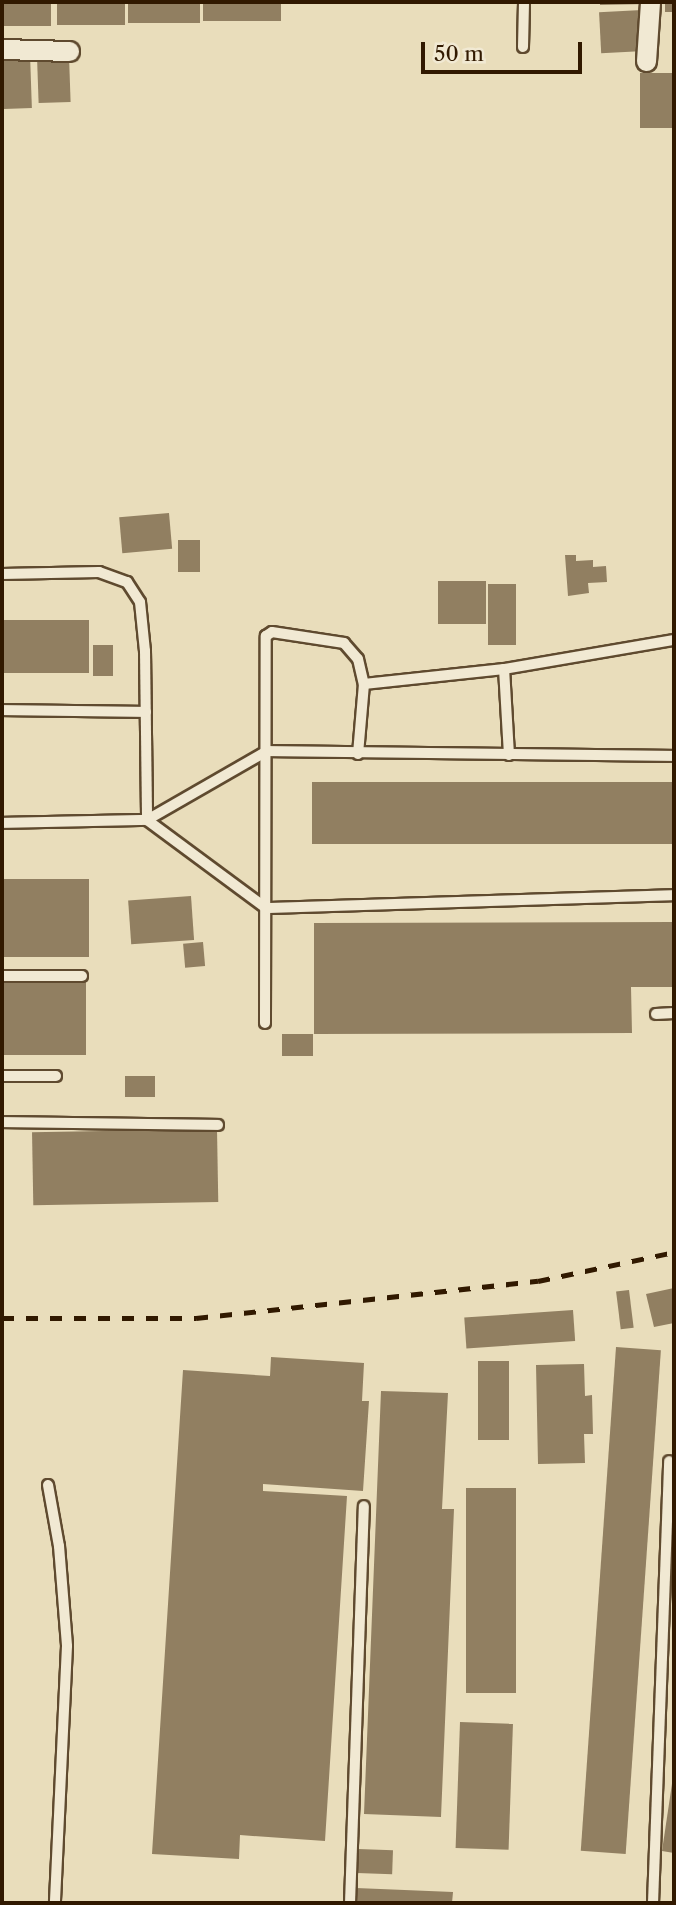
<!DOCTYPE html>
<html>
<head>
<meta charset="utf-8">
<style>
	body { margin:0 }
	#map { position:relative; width:676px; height:1905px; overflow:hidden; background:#e9ddbb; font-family:"Libre Caslon Text",serif }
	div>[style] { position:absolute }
	.building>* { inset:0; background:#917f61; transform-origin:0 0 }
	.roads { filter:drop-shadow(2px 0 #5f4a2f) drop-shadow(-2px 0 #5f4a2f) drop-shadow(0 2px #5f4a2f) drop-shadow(0 -2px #5f4a2f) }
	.lane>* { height:10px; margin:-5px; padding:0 5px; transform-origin:5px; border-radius:5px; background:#f1e9d3 }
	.street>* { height:19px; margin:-9.5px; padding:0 9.5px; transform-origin:9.5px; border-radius:9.5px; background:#f1e9d3 }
	.rail>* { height:5px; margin-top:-2.5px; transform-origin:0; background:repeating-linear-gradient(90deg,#311900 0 12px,transparent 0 24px) }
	span { translate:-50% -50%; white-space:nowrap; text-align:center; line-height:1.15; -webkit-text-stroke:7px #f1e9d3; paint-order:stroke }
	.frame { position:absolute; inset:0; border:4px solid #311900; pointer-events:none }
	.scale { position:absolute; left:421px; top:42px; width:161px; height:32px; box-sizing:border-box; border:4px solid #311900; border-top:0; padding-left:9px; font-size:21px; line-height:24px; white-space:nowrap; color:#311900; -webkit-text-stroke:5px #f1e9d3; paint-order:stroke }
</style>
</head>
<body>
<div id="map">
	<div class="building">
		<div style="left:2px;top:2px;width:49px;height:24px"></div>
		<div style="left:57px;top:2px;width:68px;height:23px"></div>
		<div style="left:128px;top:2px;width:72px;height:21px"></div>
		<div style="left:203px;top:2px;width:78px;height:19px"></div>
		<div style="clip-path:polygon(600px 2px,647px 2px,647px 4px,600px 5px)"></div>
		<div style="left:665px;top:2px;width:9px;height:10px"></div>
		<div style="left:642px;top:10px;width:41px;height:43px;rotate:87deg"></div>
		<div style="left:30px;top:54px;width:54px;height:28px;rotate:88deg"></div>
		<div style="left:69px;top:56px;width:46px;height:32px;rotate:88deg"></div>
		<div style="left:640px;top:73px;width:34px;height:55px"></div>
		<div style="left:169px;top:513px;width:36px;height:50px;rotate:85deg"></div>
		<div style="left:178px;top:540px;width:22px;height:32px"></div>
		<div style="clip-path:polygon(565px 555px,576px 555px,576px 561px,593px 560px,593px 567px,606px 566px,607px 582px,588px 583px,589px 593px,568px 596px)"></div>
		<div style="left:486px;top:581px;width:43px;height:48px;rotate:90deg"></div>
		<div style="left:488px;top:584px;width:28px;height:61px"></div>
		<div style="left:2px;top:620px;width:87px;height:53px"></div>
		<div style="left:93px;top:645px;width:20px;height:31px"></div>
		<div style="left:674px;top:782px;width:62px;height:362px;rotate:90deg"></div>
		<div style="left:2px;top:879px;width:87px;height:78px"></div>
		<div style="left:191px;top:896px;width:44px;height:63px;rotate:86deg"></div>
		<div style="clip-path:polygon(674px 922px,674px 987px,631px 987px,632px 1033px,314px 1034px,314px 923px)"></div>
		<div style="left:203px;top:942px;width:24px;height:20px;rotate:85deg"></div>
		<div style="left:86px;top:982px;width:73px;height:84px;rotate:90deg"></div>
		<div style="left:282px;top:1034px;width:31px;height:22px"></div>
		<div style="left:125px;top:1076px;width:30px;height:21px"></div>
		<div style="left:217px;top:1129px;width:73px;height:185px;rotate:89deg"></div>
		<div style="clip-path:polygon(674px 1288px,674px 1323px,654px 1327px,646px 1294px)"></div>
		<div style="left:629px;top:1290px;width:38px;height:13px;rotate:83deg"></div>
		<div style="left:573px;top:1310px;width:31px;height:109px;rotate:86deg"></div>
		<div style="left:616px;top:1347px;width:45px;height:505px;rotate:4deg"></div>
		<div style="clip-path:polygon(271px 1357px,364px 1363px,362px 1401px,369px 1401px,363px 1491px,263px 1484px,263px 1491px,347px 1496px,325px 1841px,240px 1835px,239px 1859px,152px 1854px,183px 1370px,270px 1376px)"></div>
		<div style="left:478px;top:1361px;width:31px;height:79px"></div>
		<div style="clip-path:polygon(584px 1364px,585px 1396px,592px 1395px,593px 1434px,584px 1434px,585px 1463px,538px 1464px,536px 1365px)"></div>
		<div style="clip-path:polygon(381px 1391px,448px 1393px,442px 1509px,454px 1509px,441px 1817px,364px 1814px)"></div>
		<div style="left:466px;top:1488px;width:50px;height:205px"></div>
		<div style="left:460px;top:1722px;width:53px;height:126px;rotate:2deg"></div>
		<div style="clip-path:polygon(673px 1777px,674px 1777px,674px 1853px,662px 1851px)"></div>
		<div style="left:358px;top:1849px;width:35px;height:24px;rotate:2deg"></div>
		<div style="clip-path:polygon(356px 1888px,453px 1892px,452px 1903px,355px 1903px)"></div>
	</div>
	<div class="roads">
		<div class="lane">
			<div style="left:523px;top:47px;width:45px;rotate:-88.7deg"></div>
			<div style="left:2px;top:574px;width:97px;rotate:-1.2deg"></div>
			<div style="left:99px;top:572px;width:30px;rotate:20deg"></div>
			<div style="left:127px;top:582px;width:24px;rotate:57deg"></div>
			<div style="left:140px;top:602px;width:49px;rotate:84.2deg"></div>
			<div style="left:145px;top:651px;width:169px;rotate:89.3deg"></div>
			<div style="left:147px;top:820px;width:148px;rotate:36.5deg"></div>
			<div style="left:266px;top:908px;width:408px;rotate:-1.8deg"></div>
			<div style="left:2px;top:710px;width:144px;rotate:0.8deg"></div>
			<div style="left:358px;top:754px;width:70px;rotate:-85.1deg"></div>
			<div style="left:364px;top:684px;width:141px;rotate:-6.1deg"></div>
			<div style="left:509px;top:755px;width:86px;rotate:-93.3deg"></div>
			<div style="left:504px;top:669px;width:172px;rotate:-9.7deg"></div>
			<div style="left:2px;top:823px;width:145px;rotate:-1.2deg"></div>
			<div style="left:147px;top:820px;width:138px;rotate:-29.9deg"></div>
			<div style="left:267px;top:751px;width:407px;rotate:0.7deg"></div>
			<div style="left:2px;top:976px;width:80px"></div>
			<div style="left:656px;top:1014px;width:18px;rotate:-3deg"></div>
			<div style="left:265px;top:1023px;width:387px;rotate:-89.9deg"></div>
			<div style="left:266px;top:636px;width:7px;rotate:-34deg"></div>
			<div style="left:272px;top:632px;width:73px;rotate:8.7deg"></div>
			<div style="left:344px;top:643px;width:21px;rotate:49deg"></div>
			<div style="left:358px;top:659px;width:26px;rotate:77deg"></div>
			<div style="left:2px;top:1076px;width:54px"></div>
			<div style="left:2px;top:1122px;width:216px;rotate:0.8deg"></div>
			<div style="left:48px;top:1485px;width:62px;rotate:79.8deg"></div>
			<div style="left:59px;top:1546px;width:100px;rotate:85.4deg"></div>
			<div style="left:67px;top:1646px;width:257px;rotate:92.7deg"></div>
			<div style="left:350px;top:1903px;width:397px;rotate:-88deg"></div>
			<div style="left:653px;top:1903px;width:442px;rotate:-87.9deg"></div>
		</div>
		<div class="street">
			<div style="left:2px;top:49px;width:67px;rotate:1.7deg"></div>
			<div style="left:646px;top:61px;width:59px;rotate:-86.1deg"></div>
		</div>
	</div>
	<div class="rail">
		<div style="left:2px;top:1318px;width:194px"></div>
		<div style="left:196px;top:1318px;width:344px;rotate:-6.2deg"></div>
		<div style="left:538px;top:1281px;width:139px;rotate:-12deg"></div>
	</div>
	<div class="frame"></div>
	<div class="scale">50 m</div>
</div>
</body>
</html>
